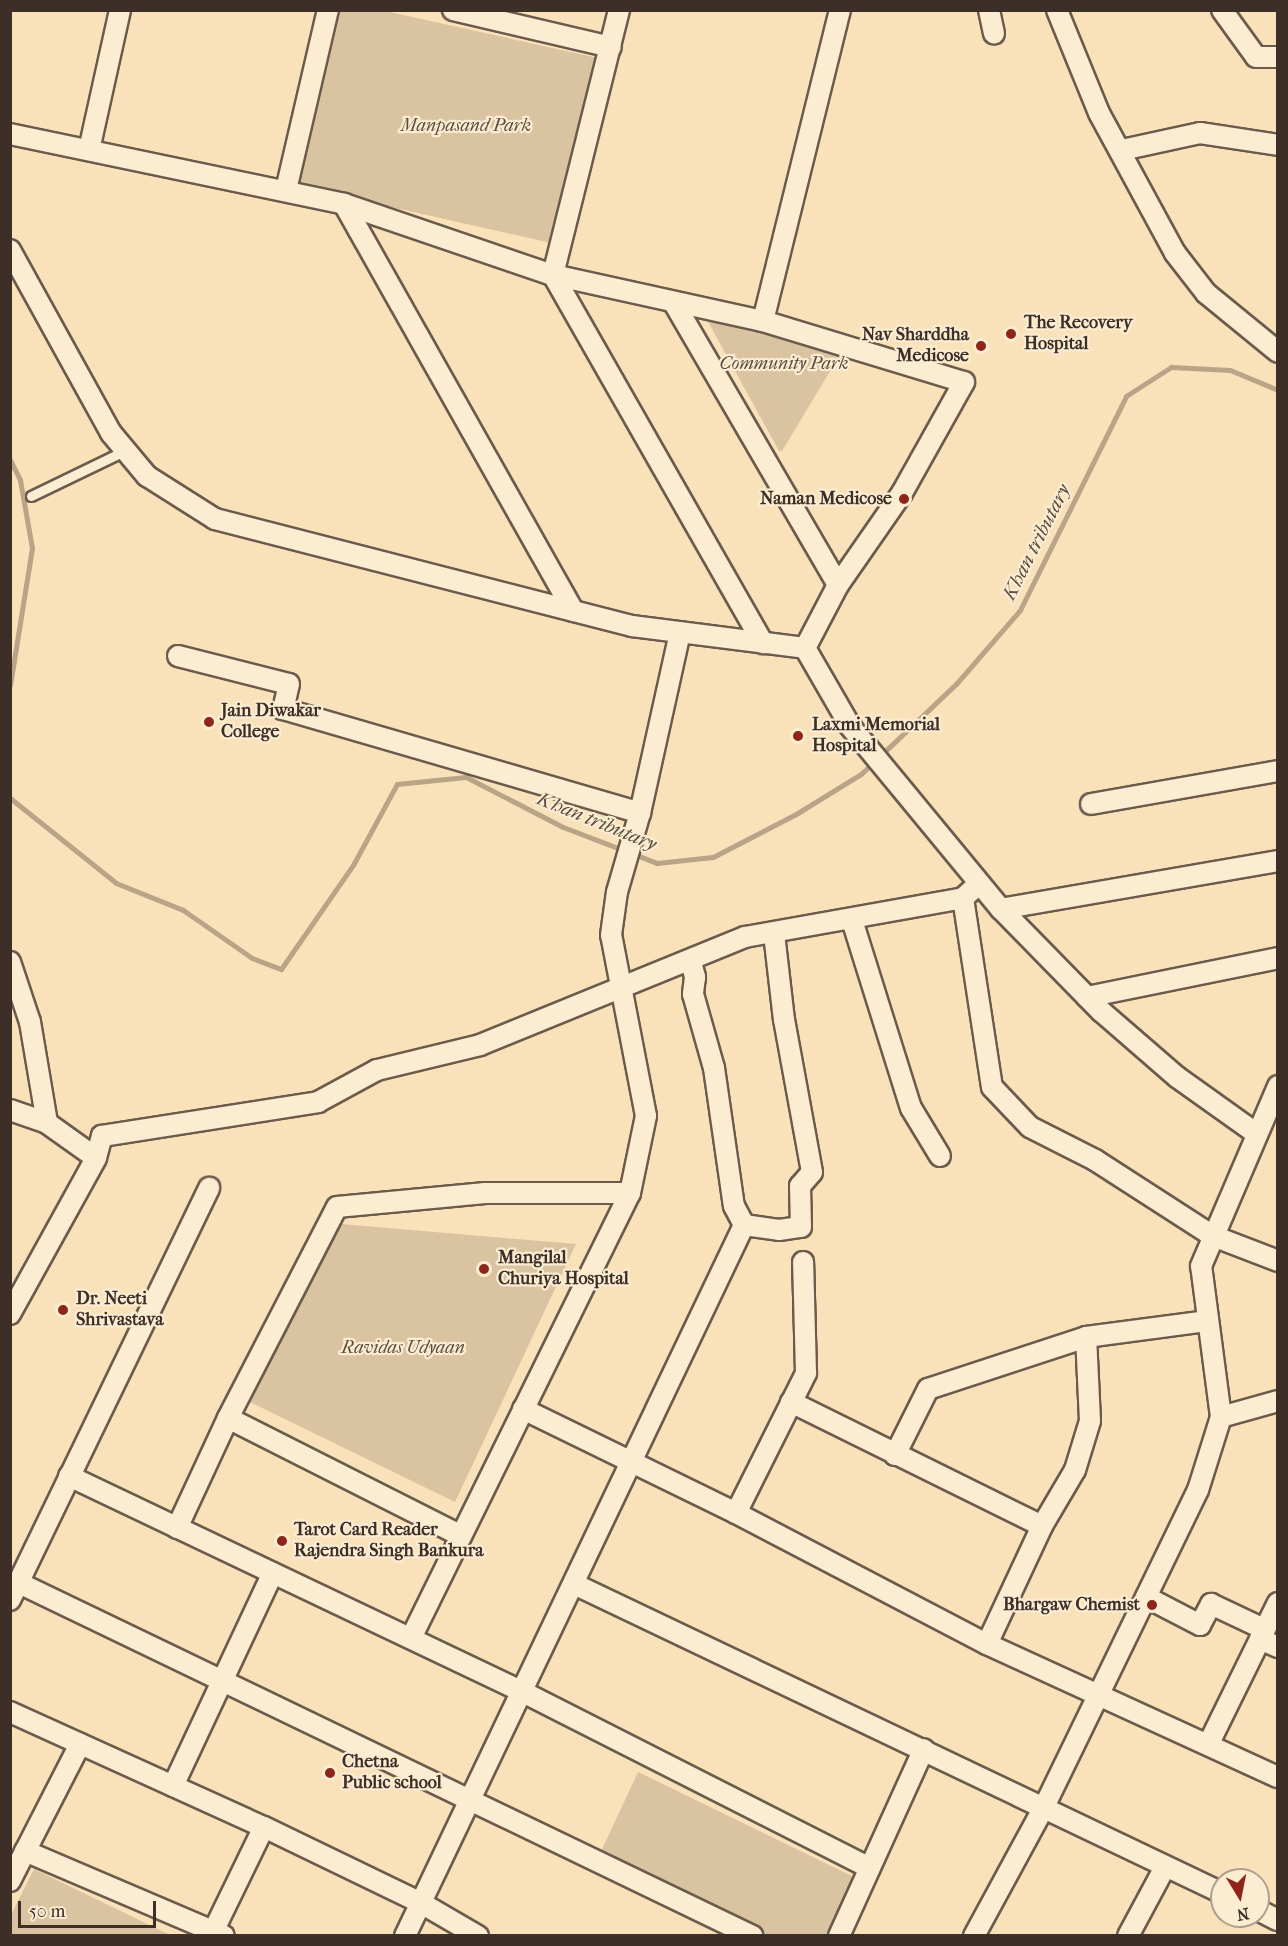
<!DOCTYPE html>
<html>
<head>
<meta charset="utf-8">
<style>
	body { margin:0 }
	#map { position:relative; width:1288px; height:1946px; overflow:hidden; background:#f9e1b9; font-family:"IM FELL French Canon",serif }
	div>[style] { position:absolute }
	.green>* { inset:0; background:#d9c3a0 }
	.stream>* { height:5px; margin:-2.5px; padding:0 2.5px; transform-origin:2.5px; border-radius:2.5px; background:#b9a487 }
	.roads { filter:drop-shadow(2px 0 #6c5b4c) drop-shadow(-2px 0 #6c5b4c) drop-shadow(0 2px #6c5b4c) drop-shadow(0 -2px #6c5b4c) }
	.lane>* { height:9px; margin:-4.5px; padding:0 4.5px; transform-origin:4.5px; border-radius:4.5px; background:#fbecd2 }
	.street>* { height:20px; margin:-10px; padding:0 10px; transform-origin:10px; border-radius:10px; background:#fbecd2 }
	.dots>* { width:16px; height:16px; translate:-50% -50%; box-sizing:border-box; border:3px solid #fbecd2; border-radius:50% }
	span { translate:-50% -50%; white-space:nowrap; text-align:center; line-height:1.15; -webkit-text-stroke:4.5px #fbecd2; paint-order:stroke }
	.park-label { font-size:18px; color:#5c4c3f; font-style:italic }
	.poi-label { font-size:18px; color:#3d2e27; font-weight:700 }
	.left { translate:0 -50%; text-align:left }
	.right { translate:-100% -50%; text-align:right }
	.water-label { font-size:20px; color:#5c4c3f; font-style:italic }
	.frame { position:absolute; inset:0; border:12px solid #3d2e27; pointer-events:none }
	.north { position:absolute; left:1210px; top:1868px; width:60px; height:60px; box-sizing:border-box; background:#fbecd2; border:2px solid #afa08e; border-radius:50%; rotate:170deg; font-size:16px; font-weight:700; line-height:24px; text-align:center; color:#3d2e27 }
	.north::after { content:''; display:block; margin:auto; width:21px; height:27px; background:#8f2418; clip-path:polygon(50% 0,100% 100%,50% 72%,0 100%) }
	.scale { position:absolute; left:18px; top:1901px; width:138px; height:27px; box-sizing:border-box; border:3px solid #3d2e27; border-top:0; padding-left:8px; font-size:18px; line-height:21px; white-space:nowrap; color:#3d2e27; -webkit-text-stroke:4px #fbecd2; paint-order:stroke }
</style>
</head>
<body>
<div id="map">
	<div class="green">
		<div style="clip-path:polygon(338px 11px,385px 11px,598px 58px,556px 244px,298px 186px)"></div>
		<div style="clip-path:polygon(701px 300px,851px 336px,782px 451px,779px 451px,706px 318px)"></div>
		<div style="clip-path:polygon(341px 1224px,576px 1244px,455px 1502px,246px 1400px)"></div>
		<div style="clip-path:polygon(638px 1772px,860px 1880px,832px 1935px,761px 1935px,598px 1858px)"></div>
		<div style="clip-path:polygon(34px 1869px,170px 1935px,11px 1935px,11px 1915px)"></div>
	</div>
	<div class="stream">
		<div style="left:10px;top:460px;width:22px;rotate:63deg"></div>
		<div style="left:20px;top:480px;width:69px;rotate:80deg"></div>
		<div style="left:32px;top:548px;width:139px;rotate:99.1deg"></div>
		<div style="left:10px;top:798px;width:136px;rotate:38.7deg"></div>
		<div style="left:116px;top:883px;width:72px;rotate:21.9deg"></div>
		<div style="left:183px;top:910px;width:84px;rotate:34.8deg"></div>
		<div style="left:252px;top:958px;width:31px;rotate:21deg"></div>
		<div style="left:281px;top:969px;width:126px;rotate:-55.3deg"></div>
		<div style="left:353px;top:865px;width:92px;rotate:-61.5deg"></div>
		<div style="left:397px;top:784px;width:69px;rotate:-5.8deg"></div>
		<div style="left:466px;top:777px;width:109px;rotate:27.3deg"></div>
		<div style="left:563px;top:827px;width:101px;rotate:21deg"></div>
		<div style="left:657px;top:863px;width:56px;rotate:-6.1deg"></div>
		<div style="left:713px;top:857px;width:93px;rotate:-27.4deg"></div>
		<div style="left:796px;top:814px;width:76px;rotate:-31.6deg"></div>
		<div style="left:861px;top:774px;width:131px;rotate:-43.5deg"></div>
		<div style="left:956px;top:684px;width:98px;rotate:-49.1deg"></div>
		<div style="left:1020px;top:610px;width:239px;rotate:-63.6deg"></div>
		<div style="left:1126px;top:396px;width:54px;rotate:-32.8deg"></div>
		<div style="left:1171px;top:367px;width:59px;rotate:2.9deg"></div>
		<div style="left:1230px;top:370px;width:52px;rotate:22.6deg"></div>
	</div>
	<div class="roads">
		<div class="lane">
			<div style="left:31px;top:496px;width:106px;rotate:-25.8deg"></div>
		</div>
		<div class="street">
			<div style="left:453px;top:10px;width:162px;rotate:13.2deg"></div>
			<div style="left:619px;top:10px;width:273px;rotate:104deg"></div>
			<div style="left:553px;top:275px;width:424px;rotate:60.3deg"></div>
			<div style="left:989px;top:10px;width:24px;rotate:78deg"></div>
			<div style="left:1057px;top:10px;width:111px;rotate:67.8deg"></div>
			<div style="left:1099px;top:113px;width:159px;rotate:61.5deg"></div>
			<div style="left:1175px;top:253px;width:51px;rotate:52.2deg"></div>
			<div style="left:1206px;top:293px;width:93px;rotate:39.3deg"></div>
			<div style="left:1222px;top:10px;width:58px;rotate:54.1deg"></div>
			<div style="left:1256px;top:57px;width:22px"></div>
			<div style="left:10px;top:134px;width:341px;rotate:11.8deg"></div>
			<div style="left:344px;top:204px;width:221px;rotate:18.8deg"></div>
			<div style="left:553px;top:275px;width:215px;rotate:12.4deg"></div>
			<div style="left:763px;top:321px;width:210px;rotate:16.9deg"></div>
			<div style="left:964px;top:382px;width:127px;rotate:119.2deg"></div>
			<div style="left:902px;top:493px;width:112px;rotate:124.8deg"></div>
			<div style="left:838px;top:585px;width:71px;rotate:117.6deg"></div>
			<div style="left:89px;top:150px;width:143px;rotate:-77.5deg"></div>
			<div style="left:1122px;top:150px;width:80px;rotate:-12.3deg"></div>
			<div style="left:1200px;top:133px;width:79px;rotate:8.7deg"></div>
			<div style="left:286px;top:190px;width:185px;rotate:-76.9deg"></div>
			<div style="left:344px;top:204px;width:467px;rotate:60.6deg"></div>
			<div style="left:10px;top:250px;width:209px;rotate:61.1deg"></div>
			<div style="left:111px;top:433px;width:56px;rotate:50.1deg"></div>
			<div style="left:147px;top:476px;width:80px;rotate:32.3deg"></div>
			<div style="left:215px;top:519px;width:431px;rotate:14.4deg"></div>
			<div style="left:632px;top:626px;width:174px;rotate:7.2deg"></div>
			<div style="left:674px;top:303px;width:326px;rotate:59.8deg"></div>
			<div style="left:763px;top:321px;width:320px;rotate:-76.1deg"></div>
			<div style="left:805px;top:648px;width:90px;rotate:60deg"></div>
			<div style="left:850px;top:726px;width:237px;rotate:50.5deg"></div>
			<div style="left:1001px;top:909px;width:144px;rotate:45.6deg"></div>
			<div style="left:1102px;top:1012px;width:99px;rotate:40.9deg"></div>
			<div style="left:1177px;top:1077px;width:98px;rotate:35.5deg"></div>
			<div style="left:178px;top:656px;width:114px;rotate:14.2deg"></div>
			<div style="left:289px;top:684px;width:26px;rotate:103deg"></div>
			<div style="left:283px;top:709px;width:372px;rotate:16.2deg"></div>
			<div style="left:640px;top:813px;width:185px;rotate:-77.5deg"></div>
			<div style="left:1091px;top:804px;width:190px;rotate:-10deg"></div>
			<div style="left:972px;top:890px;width:12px;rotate:138deg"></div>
			<div style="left:963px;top:898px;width:191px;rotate:81.3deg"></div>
			<div style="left:992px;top:1087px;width:55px;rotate:46.5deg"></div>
			<div style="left:1030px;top:1127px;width:73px;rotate:26.9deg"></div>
			<div style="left:1095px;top:1160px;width:140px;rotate:32.8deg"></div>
			<div style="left:1213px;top:1236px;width:70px;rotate:21deg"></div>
			<div style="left:1001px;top:909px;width:281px;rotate:-9.8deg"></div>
			<div style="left:852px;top:920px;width:197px;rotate:72.6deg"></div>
			<div style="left:911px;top:1108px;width:56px;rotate:58.9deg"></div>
			<div style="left:10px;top:962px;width:63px;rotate:71.6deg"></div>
			<div style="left:30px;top:1022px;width:102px;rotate:80.4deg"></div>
			<div style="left:691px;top:962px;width:16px;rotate:75deg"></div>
			<div style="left:695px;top:977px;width:17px;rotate:97deg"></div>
			<div style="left:693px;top:994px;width:77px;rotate:74.2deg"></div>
			<div style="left:714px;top:1068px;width:139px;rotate:81.8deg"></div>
			<div style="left:734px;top:1206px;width:21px;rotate:62deg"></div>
			<div style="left:1087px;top:997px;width:195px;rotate:-11.5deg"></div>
			<div style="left:10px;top:1110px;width:39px;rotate:19deg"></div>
			<div style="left:47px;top:1123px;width:60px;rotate:35.5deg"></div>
			<div style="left:744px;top:1225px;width:35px;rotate:8deg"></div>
			<div style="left:779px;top:1230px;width:22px;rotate:-8deg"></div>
			<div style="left:801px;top:1227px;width:41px;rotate:-91.4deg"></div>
			<div style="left:800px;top:1186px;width:18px;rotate:-49deg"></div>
			<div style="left:812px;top:1172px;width:155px;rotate:-100.4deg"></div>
			<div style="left:784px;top:1020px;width:88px;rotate:-96.6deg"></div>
			<div style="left:10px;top:1314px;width:178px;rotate:-61.1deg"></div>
			<div style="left:96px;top:1158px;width:23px;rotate:-75deg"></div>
			<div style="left:102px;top:1136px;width:219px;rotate:-8.9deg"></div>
			<div style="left:318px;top:1102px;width:67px;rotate:-28.5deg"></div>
			<div style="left:377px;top:1070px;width:106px;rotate:-13.6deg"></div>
			<div style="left:480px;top:1045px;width:286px;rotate:-22.2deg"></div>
			<div style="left:745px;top:937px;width:221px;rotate:-10.1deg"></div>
			<div style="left:791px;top:1402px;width:280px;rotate:26.3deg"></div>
			<div style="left:523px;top:1409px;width:237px;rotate:26deg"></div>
			<div style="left:736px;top:1513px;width:283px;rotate:27.6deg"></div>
			<div style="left:987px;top:1644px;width:320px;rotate:24.6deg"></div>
			<div style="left:1221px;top:1417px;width:59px;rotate:-15.7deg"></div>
			<div style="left:228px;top:1418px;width:260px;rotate:26.8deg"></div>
			<div style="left:895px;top:1455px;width:74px;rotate:-63.4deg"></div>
			<div style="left:928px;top:1389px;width:166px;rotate:-18.2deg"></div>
			<div style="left:1086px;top:1337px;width:123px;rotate:-7.5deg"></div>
			<div style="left:69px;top:1476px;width:501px;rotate:25.44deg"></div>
			<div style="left:521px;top:1691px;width:391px;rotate:26.9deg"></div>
			<div style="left:736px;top:1513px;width:157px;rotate:-63.4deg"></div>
			<div style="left:806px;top:1373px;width:111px;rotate:-91.5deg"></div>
			<div style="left:177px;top:1528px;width:121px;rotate:-65.1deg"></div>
			<div style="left:228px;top:1418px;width:237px;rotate:-62.7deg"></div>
			<div style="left:337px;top:1207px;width:149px;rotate:-5.4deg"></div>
			<div style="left:485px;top:1193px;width:145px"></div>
			<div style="left:19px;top:1583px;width:814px;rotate:25.71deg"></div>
			<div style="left:574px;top:1584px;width:718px;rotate:25.49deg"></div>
			<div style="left:1146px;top:1597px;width:61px;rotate:27.4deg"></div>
			<div style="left:1200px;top:1625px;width:24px;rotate:-62deg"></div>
			<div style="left:1211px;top:1604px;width:59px;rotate:25.3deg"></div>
			<div style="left:10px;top:1600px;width:458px;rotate:-64.2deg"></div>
			<div style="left:411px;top:1638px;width:496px;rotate:-63.8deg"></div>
			<div style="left:630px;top:1193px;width:79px;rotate:-78.3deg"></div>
			<div style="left:646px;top:1116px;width:184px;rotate:-100.9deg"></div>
			<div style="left:611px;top:935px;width:43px;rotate:-82.1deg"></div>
			<div style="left:617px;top:892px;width:82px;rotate:-73.8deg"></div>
			<div style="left:1260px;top:1639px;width:20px;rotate:24deg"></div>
			<div style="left:987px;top:1644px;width:130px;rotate:-65deg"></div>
			<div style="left:1042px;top:1526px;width:65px;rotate:-59.5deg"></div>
			<div style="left:1075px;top:1470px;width:51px;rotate:-73deg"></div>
			<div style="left:1090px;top:1421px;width:84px;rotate:-92.7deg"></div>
			<div style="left:10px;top:1712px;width:279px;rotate:24.4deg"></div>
			<div style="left:264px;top:1827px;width:174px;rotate:25.8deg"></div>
			<div style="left:421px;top:1903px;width:66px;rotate:30.1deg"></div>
			<div style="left:1209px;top:1743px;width:156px;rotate:-63.8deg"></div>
			<div style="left:173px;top:1786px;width:235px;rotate:-64.9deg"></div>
			<div style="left:25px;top:1851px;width:216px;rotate:23.1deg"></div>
			<div style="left:10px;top:1881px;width:154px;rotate:-62.9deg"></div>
			<div style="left:1258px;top:1910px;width:22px;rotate:27deg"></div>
			<div style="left:211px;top:1936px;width:121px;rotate:-64.1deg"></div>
			<div style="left:405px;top:1936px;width:788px;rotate:-64.51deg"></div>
			<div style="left:839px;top:1936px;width:205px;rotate:-65.6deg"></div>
			<div style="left:974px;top:1936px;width:147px;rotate:-61.5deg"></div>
			<div style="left:1044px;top:1807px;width:352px;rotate:-64.1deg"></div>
			<div style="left:1198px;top:1490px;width:77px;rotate:-72.5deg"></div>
			<div style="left:1221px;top:1417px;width:152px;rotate:-97.5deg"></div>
			<div style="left:1201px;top:1266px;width:196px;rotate:-66.8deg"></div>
			<div style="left:1128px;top:1936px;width:78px;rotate:-61.8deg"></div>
		</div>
	</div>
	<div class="dots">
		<div style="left:1011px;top:334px;background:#8f2418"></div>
		<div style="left:981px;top:346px;background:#8f2418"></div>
		<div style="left:904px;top:499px;background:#8f2418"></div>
		<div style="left:209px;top:722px;background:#8f2418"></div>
		<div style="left:798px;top:736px;background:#8f2418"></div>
		<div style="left:484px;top:1269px;background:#8f2418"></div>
		<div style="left:63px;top:1310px;background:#8f2418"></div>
		<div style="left:282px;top:1541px;background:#8f2418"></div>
		<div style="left:1152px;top:1605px;background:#8f2418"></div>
		<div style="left:330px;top:1773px;background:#8f2418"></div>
	</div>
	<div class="park-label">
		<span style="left:466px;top:126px">Manpasand Park</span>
		<span style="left:784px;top:364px">Community Park</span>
		<span style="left:403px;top:1348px">Ravidas Udyaan</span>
	</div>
	<div class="poi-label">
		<span class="left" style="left:1024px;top:334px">The Recovery<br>Hospital</span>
		<span class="right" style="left:969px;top:346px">Nav Sharddha<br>Medicose</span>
		<span class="right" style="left:892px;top:499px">Naman Medicose</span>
		<span class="left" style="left:221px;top:722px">Jain Diwakar<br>College</span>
		<span class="left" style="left:812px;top:736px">Laxmi Memorial<br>Hospital</span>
		<span class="left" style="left:498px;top:1269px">Mangilal<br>Churiya Hospital</span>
		<span class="left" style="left:76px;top:1310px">Dr. Neeti<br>Shrivastava</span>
		<span class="left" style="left:294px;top:1541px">Tarot Card Reader<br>Rajendra Singh Bankura</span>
		<span class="right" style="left:1140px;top:1605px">Bhargaw Chemist</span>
		<span class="left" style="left:342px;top:1773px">Chetna<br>Public school</span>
	</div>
	<div class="water-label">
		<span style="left:1036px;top:542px;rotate:-63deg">Khan tributary</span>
		<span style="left:597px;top:821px;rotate:22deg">Khan tributary</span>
	</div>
	<div class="frame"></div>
	<div class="north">N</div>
	<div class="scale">50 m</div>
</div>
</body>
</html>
